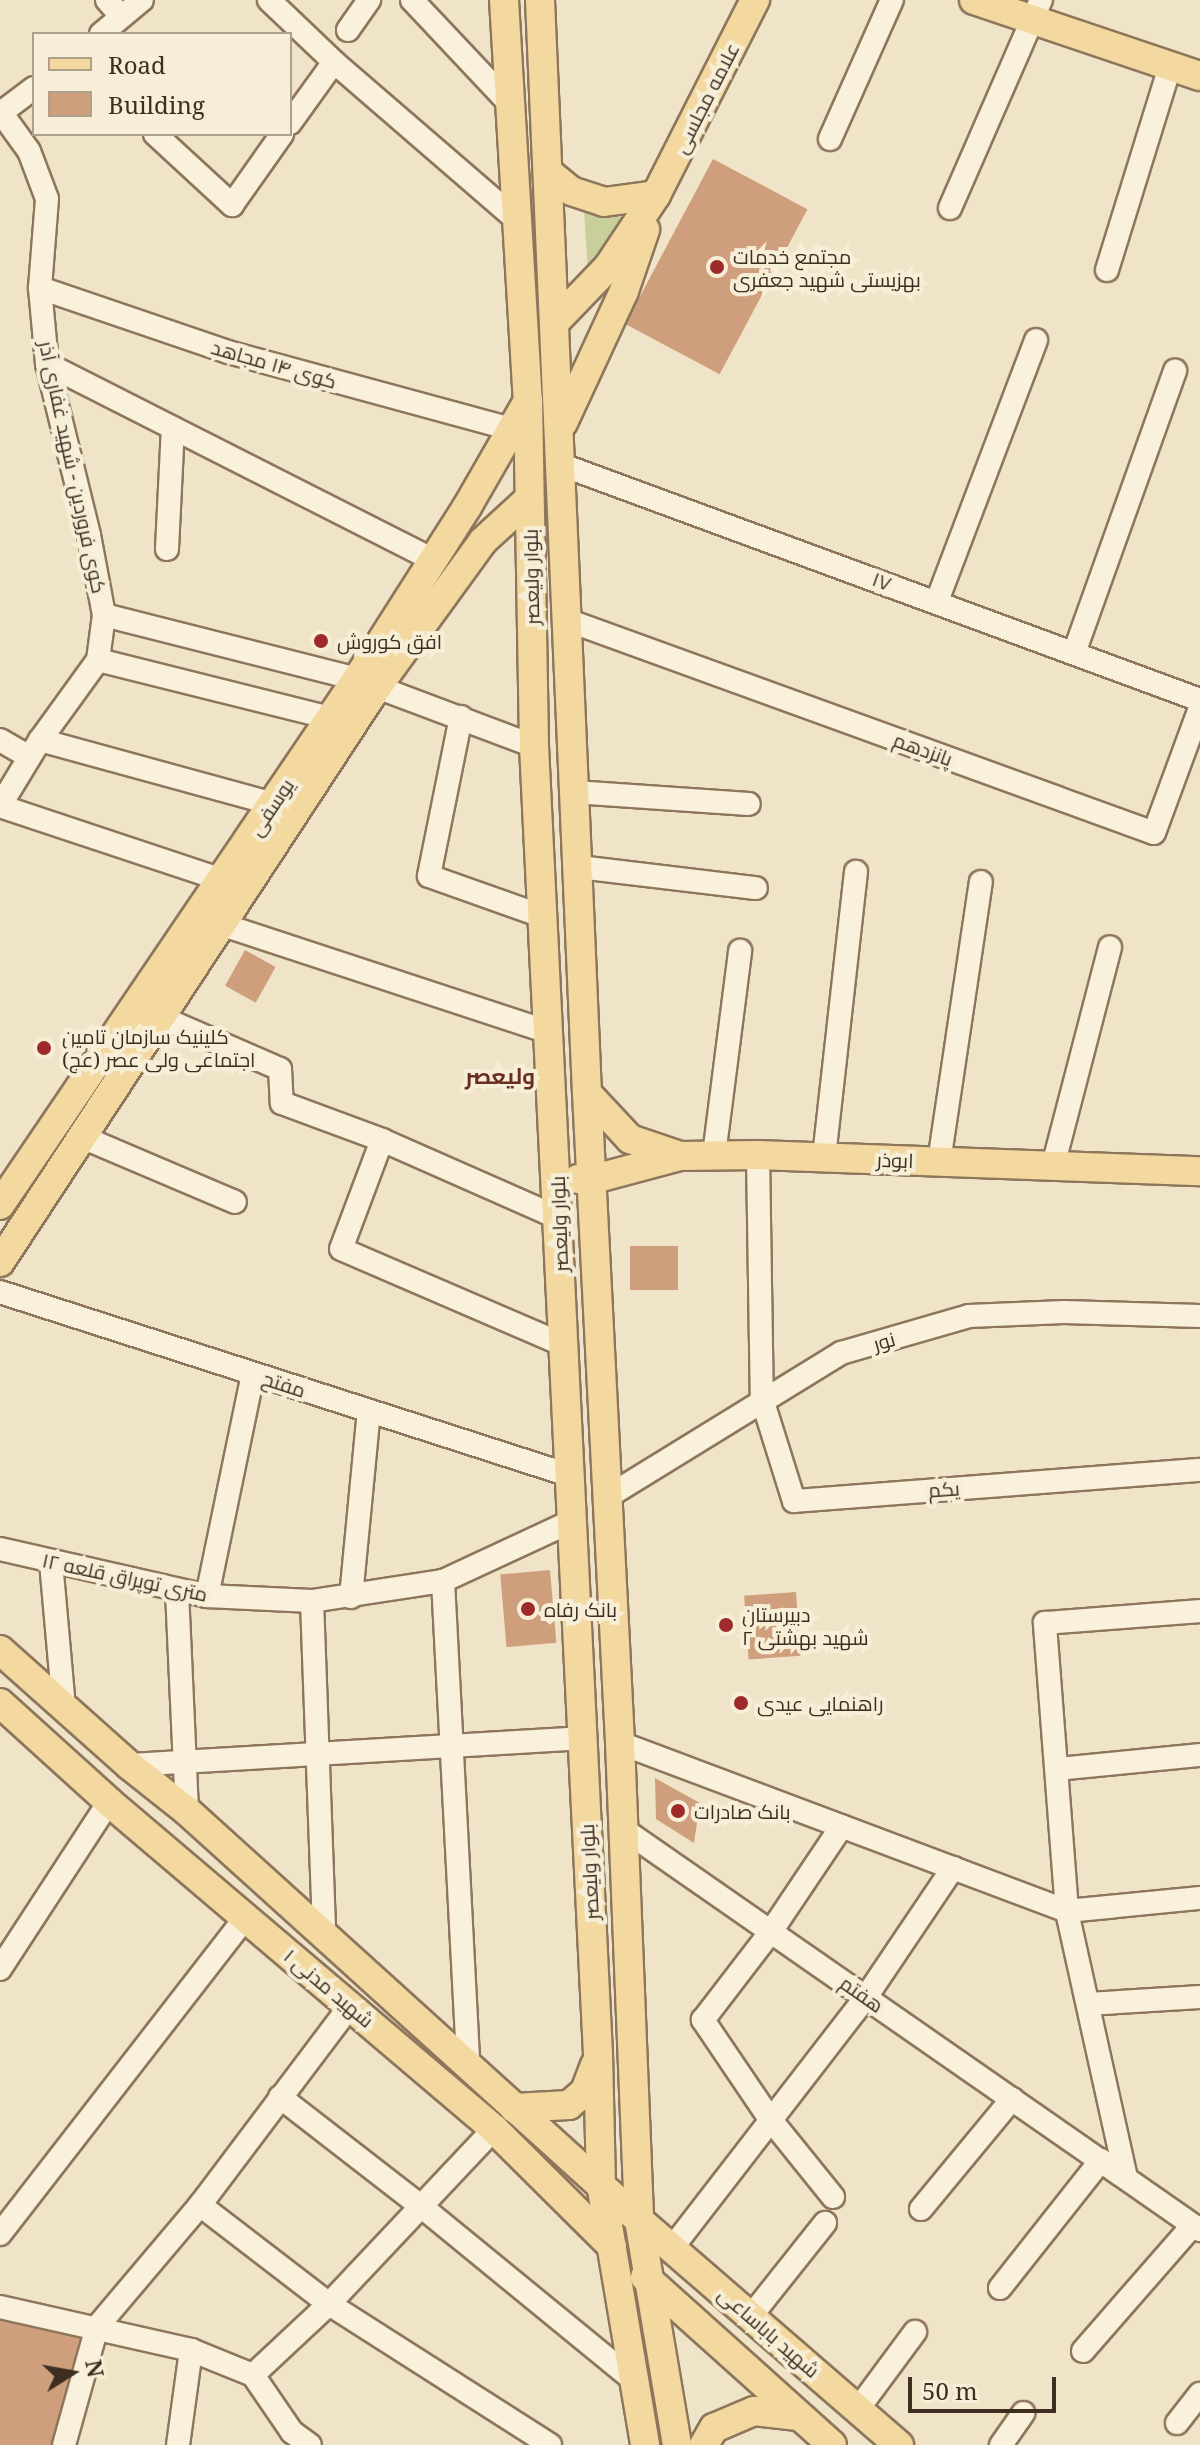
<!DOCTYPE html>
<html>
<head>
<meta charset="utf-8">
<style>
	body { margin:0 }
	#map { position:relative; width:1200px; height:2445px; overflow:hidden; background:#f0e4c8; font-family:"Noto Serif",Cairo,serif }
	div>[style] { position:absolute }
	.green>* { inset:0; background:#c9cf9b }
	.building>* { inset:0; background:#cf9f7d; transform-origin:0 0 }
	.roads { filter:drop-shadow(2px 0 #8d765c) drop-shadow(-2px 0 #8d765c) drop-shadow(0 2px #8d765c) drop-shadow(0 -2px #8d765c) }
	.minor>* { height:22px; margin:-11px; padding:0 11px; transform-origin:11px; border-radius:11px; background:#faf1dc }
	.major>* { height:28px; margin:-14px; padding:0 14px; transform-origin:14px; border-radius:14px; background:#f3d9a0 }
	.dots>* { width:22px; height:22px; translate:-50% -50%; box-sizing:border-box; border:4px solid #f7eed8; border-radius:50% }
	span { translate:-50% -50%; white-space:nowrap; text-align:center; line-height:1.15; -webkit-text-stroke:8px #f7eed8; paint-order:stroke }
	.street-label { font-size:20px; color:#3d2e20 }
	.poi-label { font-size:20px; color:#3d2e20 }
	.left { translate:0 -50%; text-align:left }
	.neighbourhood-label { font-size:22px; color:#6b2e1e; font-weight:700 }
	.legend { position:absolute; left:32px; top:32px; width:260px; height:104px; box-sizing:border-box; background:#f7eed8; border:2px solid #ada18e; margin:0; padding:10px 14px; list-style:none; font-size:24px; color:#3d2e20 }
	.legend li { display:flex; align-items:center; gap:16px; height:40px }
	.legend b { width:40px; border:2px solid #ada18e }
	.north { position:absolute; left:32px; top:2333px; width:80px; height:80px; -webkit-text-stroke:6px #f7eed8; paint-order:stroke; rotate:79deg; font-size:22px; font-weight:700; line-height:32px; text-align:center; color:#3d2e20 }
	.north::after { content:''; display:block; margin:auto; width:28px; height:36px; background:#3d2e20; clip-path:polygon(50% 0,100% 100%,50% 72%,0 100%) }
	.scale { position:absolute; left:908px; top:2377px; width:148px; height:36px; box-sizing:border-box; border:4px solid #3d2e20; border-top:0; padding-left:10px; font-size:24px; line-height:28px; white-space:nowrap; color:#3d2e20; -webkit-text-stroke:6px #f7eed8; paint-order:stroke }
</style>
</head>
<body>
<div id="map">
	<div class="green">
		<div style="clip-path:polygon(584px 211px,622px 217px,588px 271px)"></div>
	</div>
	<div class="building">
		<div style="left:713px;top:159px;width:107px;height:187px;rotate:28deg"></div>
		<div style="left:245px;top:950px;width:35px;height:41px;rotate:29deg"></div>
		<div style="left:630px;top:1246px;width:48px;height:44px"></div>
		<div style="left:550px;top:1570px;width:73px;height:50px;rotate:85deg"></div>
		<div style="left:796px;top:1592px;width:64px;height:52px;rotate:86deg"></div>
		<div style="clip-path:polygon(655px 1778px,700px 1803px,694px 1843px,656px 1819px)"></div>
		<div style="clip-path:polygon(0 2320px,81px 2335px,54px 2445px,0 2445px)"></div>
	</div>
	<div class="roads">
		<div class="minor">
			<div style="left:107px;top:0;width:21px;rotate:49deg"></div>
			<div style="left:269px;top:0;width:90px;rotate:43.6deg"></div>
			<div style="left:334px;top:62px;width:240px;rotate:40.8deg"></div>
			<div style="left:412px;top:0;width:141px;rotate:46.7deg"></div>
			<div style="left:348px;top:30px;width:37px;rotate:-55deg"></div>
			<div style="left:101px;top:34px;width:53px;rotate:-39.7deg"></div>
			<div style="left:0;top:111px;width:49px;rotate:54.1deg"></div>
			<div style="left:29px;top:151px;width:51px;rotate:69.4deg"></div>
			<div style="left:47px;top:199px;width:89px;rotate:94.5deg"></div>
			<div style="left:40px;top:288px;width:76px;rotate:84.7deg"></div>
			<div style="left:47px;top:364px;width:176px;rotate:76.2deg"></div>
			<div style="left:89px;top:535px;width:81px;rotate:79.4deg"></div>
			<div style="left:104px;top:615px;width:45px;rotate:97.6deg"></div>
			<div style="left:98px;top:660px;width:99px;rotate:125.9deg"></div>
			<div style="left:40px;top:740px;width:77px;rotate:121.2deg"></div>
			<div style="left:0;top:806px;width:235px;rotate:18.4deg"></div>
			<div style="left:2px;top:112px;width:40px;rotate:-37deg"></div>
			<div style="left:290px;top:123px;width:75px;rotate:-54.2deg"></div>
			<div style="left:155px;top:134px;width:105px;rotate:42.7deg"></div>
			<div style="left:232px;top:205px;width:87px;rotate:-54.8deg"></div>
			<div style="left:830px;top:139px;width:152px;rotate:-66deg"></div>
			<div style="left:950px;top:208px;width:227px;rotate:-66.4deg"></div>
			<div style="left:1107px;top:270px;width:213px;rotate:-72.8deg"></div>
			<div style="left:40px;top:288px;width:199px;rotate:18.8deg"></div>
			<div style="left:228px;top:352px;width:293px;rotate:15.2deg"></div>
			<div style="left:47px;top:364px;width:433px;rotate:26.9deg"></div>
			<div style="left:562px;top:465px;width:680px;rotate:20.22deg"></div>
			<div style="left:167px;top:549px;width:121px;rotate:-87.2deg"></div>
			<div style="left:937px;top:601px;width:279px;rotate:-69.2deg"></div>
			<div style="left:104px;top:615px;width:261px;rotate:14.2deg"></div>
			<div style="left:567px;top:620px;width:624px;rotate:19.94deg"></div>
			<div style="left:1154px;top:833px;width:133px;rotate:-69.8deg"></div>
			<div style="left:1074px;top:653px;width:300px;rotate:-70.3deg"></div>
			<div style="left:98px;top:660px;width:240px;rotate:14deg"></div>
			<div style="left:377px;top:687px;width:168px;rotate:20.6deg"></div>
			<div style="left:461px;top:717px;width:162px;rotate:101.4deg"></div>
			<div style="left:429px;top:876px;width:120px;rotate:19.5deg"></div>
			<div style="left:0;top:740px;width:34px;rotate:30deg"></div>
			<div style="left:40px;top:740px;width:243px;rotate:15.3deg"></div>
			<div style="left:574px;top:792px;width:175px;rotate:3.9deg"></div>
			<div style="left:579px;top:867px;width:178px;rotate:6.8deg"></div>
			<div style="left:223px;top:925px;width:343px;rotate:18.2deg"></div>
			<div style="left:158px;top:1016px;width:133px;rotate:23.5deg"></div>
			<div style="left:280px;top:1069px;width:34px;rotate:87deg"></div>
			<div style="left:282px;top:1103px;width:107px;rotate:20.3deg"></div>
			<div style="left:382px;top:1140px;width:193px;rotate:23.8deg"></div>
			<div style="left:82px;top:1137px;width:166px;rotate:23deg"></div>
			<div style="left:382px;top:1140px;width:116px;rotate:110.6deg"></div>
			<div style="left:341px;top:1249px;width:243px;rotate:23.3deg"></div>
			<div style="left:714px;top:1155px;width:206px;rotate:-82.7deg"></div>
			<div style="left:758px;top:1155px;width:244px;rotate:89.1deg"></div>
			<div style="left:762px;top:1399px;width:107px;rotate:72.6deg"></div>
			<div style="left:794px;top:1501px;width:407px;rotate:-4.4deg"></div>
			<div style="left:824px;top:1157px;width:287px;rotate:-83.6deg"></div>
			<div style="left:939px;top:1162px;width:283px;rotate:-81.5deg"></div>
			<div style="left:1053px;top:1166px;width:226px;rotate:-75.4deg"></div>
			<div style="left:0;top:1292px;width:598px;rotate:17.83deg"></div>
			<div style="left:607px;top:1497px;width:275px;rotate:-31.6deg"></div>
			<div style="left:841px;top:1353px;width:133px;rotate:-16.1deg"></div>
			<div style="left:969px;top:1316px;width:95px;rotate:-2.4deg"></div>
			<div style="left:1064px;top:1312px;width:136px;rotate:1.7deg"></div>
			<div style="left:0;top:1549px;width:212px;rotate:12.8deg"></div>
			<div style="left:207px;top:1596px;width:105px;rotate:2.7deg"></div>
			<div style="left:312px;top:1601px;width:133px;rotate:-8.7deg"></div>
			<div style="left:443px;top:1581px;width:142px;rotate:-24.9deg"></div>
			<div style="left:51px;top:1562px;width:147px;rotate:84.9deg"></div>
			<div style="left:443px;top:1581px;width:486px;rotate:87deg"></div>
			<div style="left:177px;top:1591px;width:220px;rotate:87.4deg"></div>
			<div style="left:207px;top:1596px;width:227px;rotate:-78.3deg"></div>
			<div style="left:351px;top:1597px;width:187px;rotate:-84.5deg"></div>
			<div style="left:312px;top:1601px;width:334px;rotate:87.9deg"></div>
			<div style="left:620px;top:1743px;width:478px;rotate:20.6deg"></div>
			<div style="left:1067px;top:1911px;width:134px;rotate:-5.6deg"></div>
			<div style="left:129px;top:1765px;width:454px;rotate:-3.4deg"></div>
			<div style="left:1057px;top:1769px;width:144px;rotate:-5.6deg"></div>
			<div style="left:623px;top:1829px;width:703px;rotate:34.8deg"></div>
			<div style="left:0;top:1969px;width:199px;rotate:-56.9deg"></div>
			<div style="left:1088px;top:2004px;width:112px;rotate:-3.6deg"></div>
			<div style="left:280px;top:2097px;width:180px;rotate:37.8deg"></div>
			<div style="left:422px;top:2207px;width:278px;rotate:39.3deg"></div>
			<div style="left:1126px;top:2178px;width:273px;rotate:-102.5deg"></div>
			<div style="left:1067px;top:1911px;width:289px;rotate:-94.4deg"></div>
			<div style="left:1045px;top:1623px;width:155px;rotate:-4.4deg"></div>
			<div style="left:833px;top:2197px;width:100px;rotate:-128.9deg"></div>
			<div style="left:770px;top:2119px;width:120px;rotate:-124.1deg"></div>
			<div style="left:703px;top:2020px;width:113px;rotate:-52.5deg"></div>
			<div style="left:772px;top:1930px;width:125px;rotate:-56.1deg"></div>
			<div style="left:200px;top:2205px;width:163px;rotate:37.5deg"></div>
			<div style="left:329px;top:2304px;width:262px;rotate:32.5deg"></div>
			<div style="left:921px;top:2209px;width:143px;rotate:-50.4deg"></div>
			<div style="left:0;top:2234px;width:400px;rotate:-52.2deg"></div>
			<div style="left:672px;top:2248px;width:317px;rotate:-52.3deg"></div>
			<div style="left:866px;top:1997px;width:156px;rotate:-56deg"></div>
			<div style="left:1000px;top:2288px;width:163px;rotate:-51.7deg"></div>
			<div style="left:0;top:2307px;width:196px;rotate:12.7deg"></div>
			<div style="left:191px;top:2350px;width:67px;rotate:22deg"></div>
			<div style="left:751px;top:2316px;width:119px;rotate:-51.5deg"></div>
			<div style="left:1083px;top:2351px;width:167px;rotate:-48.9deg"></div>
			<div style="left:253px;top:2375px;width:104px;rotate:-43.1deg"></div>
			<div style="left:329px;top:2304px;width:241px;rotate:-46.7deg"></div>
			<div style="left:253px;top:2375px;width:69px;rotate:55.6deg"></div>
			<div style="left:292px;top:2432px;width:22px;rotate:36deg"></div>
			<div style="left:858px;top:2409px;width:96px;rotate:-53.5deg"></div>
			<div style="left:1177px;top:2423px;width:37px;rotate:-52deg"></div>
			<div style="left:64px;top:2445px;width:123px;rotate:-74.4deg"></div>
			<div style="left:97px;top:2327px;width:160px;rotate:-49.8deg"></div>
			<div style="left:200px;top:2205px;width:249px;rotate:-53deg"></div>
			<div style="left:178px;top:2445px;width:96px;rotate:-82.2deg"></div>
			<div style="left:1001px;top:2445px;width:39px;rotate:-55deg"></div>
		</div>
		<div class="major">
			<div style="left:504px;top:0;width:401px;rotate:86.6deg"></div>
			<div style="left:528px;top:400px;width:346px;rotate:89deg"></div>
			<div style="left:534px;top:746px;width:1309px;rotate:87.2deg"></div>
			<div style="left:598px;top:2053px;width:131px;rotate:88.7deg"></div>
			<div style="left:601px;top:2184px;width:265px;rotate:80.4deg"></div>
			<div style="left:540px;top:0;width:1094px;rotate:87.54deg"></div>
			<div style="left:587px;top:1093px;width:651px;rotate:87.09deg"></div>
			<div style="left:620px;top:1743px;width:477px;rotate:87.7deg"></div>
			<div style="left:639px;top:2220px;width:228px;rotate:80.4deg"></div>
			<div style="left:974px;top:0;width:238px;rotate:18.6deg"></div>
			<div style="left:549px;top:173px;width:28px;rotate:39deg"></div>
			<div style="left:571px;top:191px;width:35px;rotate:18deg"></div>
			<div style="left:604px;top:202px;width:52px;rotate:-7.7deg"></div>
			<div style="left:556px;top:321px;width:75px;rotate:-46.1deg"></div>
			<div style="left:608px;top:267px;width:87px;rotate:-56.3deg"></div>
			<div style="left:656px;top:195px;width:219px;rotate:-63.1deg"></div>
			<div style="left:563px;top:423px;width:145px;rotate:-65.2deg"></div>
			<div style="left:624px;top:291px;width:65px;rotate:-71deg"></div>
			<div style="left:587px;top:1093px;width:63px;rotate:46.9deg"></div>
			<div style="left:630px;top:1139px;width:53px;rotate:18.8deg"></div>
			<div style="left:578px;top:1179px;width:16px"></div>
			<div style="left:594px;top:1179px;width:89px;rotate:-15deg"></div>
			<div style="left:680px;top:1156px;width:78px;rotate:-0.7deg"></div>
			<div style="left:758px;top:1155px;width:442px;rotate:2.1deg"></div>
			<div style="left:0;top:1205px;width:654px;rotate:-55.85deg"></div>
			<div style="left:367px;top:664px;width:186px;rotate:-57.5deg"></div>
			<div style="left:467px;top:507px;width:122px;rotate:-60.1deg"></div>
			<div style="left:0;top:1262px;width:688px;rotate:-56.75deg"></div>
			<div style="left:377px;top:687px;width:180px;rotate:-54deg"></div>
			<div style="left:483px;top:541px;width:62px;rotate:-42.4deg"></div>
			<div style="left:0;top:1650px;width:173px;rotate:41.7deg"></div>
			<div style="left:129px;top:1765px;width:74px;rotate:38.4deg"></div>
			<div style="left:187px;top:1811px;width:610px;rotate:42.14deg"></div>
			<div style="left:639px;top:2220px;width:344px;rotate:40.9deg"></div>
			<div style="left:0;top:1703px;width:147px;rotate:42.2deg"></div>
			<div style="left:109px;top:1802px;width:505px;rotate:40.34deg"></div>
			<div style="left:494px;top:2129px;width:166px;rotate:44.8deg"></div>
			<div style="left:514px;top:2108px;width:55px;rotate:-3.1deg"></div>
			<div style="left:569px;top:2105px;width:21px;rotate:-41deg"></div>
			<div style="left:585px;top:2091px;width:28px;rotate:-69deg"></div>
			<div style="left:645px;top:2277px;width:251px;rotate:41.9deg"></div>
			<div style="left:704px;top:2445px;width:20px;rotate:-60deg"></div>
			<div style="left:714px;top:2428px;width:43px;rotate:-23deg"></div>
			<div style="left:754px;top:2411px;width:44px;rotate:6.5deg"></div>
		</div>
	</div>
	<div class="dots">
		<div style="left:717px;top:267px;background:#9e2a2b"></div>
		<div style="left:321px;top:641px;background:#9e2a2b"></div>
		<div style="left:44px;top:1048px;background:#9e2a2b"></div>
		<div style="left:528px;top:1609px;background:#9e2a2b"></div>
		<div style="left:726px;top:1625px;background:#9e2a2b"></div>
		<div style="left:741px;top:1703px;background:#9e2a2b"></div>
		<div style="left:678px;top:1811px;background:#9e2a2b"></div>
	</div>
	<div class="street-label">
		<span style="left:706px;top:98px;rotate:-63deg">علامه مجلسی</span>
		<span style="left:274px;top:364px;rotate:16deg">کوی ۱۴ مجاهد</span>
		<span style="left:73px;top:467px;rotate:78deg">کوی فروردین - شهید غفاری آذر</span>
		<span style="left:531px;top:577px;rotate:-91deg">بلوار ولیعصر</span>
		<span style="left:882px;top:581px;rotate:20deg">۱۷</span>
		<span style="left:923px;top:749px;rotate:20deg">پانزدهم</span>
		<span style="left:271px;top:807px;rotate:-56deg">یوسفی</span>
		<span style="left:895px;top:1160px;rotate:2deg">ابوذر</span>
		<span style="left:559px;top:1224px;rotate:-92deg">بلوار ولیعصر</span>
		<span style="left:884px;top:1341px;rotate:-16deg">نور</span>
		<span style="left:284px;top:1384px;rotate:18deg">مفتح</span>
		<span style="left:944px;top:1489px;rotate:-4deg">یکم</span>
		<span style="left:125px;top:1577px;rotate:12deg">۱۲ متری توپراق قلعه</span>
		<span style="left:589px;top:1872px;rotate:-93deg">بلوار ولیعصر</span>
		<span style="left:329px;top:1988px;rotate:40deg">شهید مدنی ۱</span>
		<span style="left:862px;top:1994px;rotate:35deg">هفتم</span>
		<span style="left:769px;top:2332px;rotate:41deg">شهید باباساعی</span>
	</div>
	<div class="poi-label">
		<span class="left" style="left:733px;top:268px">مجتمع خدمات<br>بهزیستی شهید جعفری</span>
		<span class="left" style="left:337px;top:641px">افق کوروش</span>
		<span class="left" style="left:62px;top:1048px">کلینیک سازمان تامین<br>اجتماعی ولی عصر (عج)</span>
		<span class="left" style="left:544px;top:1609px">بانک رفاه</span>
		<span class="left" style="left:742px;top:1626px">دبیرستان<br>شهید بهشتی ۲</span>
		<span class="left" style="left:757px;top:1703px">راهنمایی عیدی</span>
		<span class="left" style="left:694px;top:1811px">بانک صادرات</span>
	</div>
	<div class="neighbourhood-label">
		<span style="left:500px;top:1076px">ولیعصر</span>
	</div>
	<ul class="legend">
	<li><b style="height:10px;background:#f3d9a0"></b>Road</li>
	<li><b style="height:22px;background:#cf9f7d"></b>Building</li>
	</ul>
	<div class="north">N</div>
	<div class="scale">50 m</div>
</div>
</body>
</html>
